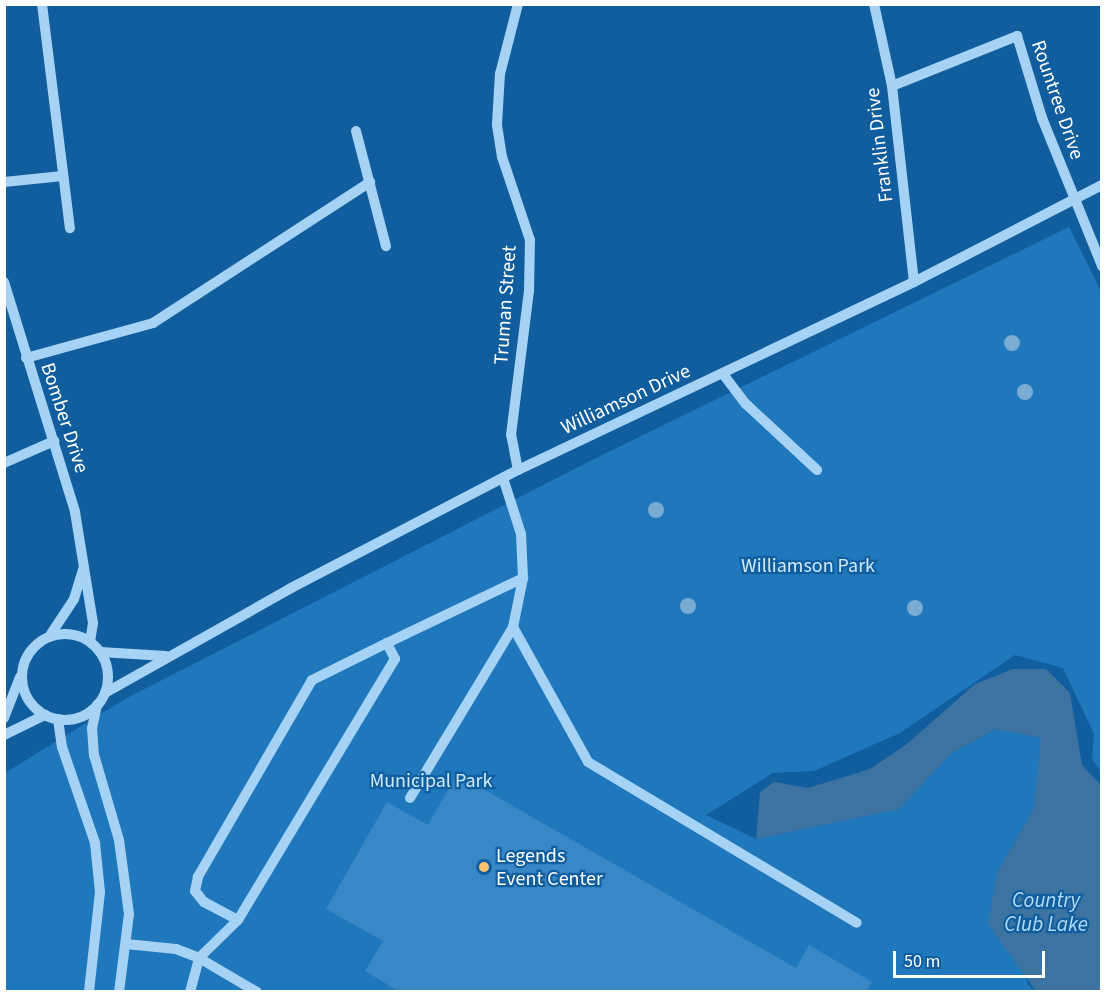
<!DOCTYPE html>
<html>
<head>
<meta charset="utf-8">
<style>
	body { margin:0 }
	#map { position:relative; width:1106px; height:996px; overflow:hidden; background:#105e9e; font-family:"Source Sans 3",sans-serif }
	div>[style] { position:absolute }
	.green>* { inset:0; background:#1f77bc }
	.water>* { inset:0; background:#3d73a1 }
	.building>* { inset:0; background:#3987c5 }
	.minor>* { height:10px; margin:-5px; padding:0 5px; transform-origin:5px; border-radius:5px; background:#a6d3f5 }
	.minor>.ring { margin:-5px; padding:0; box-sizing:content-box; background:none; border:10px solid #a6d3f5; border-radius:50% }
	.trees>* { width:16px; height:16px; margin:-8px; border-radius:50%; background:#79abd3 }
	.dots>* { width:16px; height:16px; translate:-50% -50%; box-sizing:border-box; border:3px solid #105e9e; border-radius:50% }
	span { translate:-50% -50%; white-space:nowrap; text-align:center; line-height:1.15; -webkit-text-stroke:4.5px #105e9e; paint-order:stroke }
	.street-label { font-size:20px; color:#fff }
	.park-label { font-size:20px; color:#cfeafe }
	.poi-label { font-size:20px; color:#fff }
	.left { translate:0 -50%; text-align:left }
	.water-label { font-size:21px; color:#b3dcfb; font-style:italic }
	.frame { position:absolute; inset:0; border:6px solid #fff; pointer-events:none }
	.scale { position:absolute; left:893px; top:951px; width:152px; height:27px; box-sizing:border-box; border:3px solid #fff; border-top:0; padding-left:8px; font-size:18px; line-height:21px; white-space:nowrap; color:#fff; -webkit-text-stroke:4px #105e9e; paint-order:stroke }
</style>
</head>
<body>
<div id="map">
	<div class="green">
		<div style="clip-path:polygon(1069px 227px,1101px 291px,1101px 772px,1092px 759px,1094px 734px,1063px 668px,1015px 655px,900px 733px,814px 771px,773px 773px,706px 815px,756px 839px,898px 809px,952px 753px,996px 729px,1042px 738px,1034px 808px,997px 873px,1028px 985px,1036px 991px,5px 992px,5px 773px,125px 699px,594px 459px)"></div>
	</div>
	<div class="water">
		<div style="clip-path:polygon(1013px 669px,1046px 669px,1070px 693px,1082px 765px,1101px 785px,1101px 991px,1036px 991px,988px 924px,997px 873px,1034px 808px,1041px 738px,996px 729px,952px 753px,899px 809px,756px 839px,760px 792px,774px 782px,808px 788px,870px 769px,907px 744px,975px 684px)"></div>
	</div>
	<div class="building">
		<div style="clip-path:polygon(457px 774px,796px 968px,809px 945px,872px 982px,866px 992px,400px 992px,365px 971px,383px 941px,326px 909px,387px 802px,428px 825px)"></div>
	</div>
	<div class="minor">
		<div style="left:42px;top:4px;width:226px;rotate:82.9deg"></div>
		<div style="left:874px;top:4px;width:84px;rotate:77.6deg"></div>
		<div style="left:892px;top:86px;width:197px;rotate:83.6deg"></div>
		<div style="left:892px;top:86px;width:135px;rotate:-21.8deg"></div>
		<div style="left:1017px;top:36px;width:86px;rotate:73deg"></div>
		<div style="left:1042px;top:118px;width:160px;rotate:67.9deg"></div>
		<div style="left:356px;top:131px;width:119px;rotate:75.4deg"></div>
		<div style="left:4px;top:182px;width:59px;rotate:-5.8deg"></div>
		<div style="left:4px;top:282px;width:241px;rotate:72.8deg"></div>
		<div style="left:75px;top:512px;width:112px;rotate:80.8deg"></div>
		<div style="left:93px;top:623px;width:19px;rotate:99deg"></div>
		<div style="left:26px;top:358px;width:132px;rotate:-15.4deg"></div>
		<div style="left:153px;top:323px;width:259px;rotate:-33deg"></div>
		<div style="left:723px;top:374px;width:38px;rotate:53deg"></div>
		<div style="left:746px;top:404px;width:97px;rotate:42.9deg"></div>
		<div style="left:4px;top:463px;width:55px;rotate:-23.7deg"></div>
		<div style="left:518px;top:470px;width:36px;rotate:-101deg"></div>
		<div style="left:511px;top:435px;width:145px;rotate:-82.9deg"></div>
		<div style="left:529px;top:291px;width:51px;rotate:-88.9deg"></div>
		<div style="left:530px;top:240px;width:88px;rotate:-108.6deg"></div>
		<div style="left:502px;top:157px;width:33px;rotate:-99deg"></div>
		<div style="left:497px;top:124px;width:50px;rotate:-86.6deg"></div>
		<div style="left:500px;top:74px;width:72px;rotate:-75.6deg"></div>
		<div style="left:523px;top:578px;width:50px;rotate:101.5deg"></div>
		<div style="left:513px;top:627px;width:154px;rotate:60.9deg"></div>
		<div style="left:588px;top:762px;width:313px;rotate:30.9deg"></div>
		<div class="ring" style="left:22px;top:634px;width:76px;height:76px"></div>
		<div style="left:49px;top:637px;width:45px;rotate:-56.7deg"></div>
		<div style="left:74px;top:599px;width:31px;rotate:-73deg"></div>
		<div style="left:387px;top:643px;width:151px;rotate:-25.5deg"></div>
		<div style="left:523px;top:578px;width:44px;rotate:-92.6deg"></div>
		<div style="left:521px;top:534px;width:59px;rotate:-107.8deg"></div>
		<div style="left:100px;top:652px;width:66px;rotate:3.5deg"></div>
		<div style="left:105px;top:693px;width:214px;rotate:-29.4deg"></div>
		<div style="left:291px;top:588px;width:256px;rotate:-27.5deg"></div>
		<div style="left:518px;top:470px;width:438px;rotate:-25.4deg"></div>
		<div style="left:914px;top:282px;width:212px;rotate:-27.3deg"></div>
		<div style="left:97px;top:705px;width:24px;rotate:102deg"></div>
		<div style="left:92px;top:728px;width:27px;rotate:86deg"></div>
		<div style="left:94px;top:755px;width:89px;rotate:73.6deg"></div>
		<div style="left:119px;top:840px;width:75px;rotate:82.3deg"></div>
		<div style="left:129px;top:914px;width:79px;rotate:97.3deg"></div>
		<div style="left:4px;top:718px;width:44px;rotate:-68.7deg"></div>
		<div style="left:58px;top:719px;width:28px;rotate:82deg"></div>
		<div style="left:62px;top:747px;width:102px;rotate:71deg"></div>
		<div style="left:95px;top:843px;width:49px;rotate:84.2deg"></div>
		<div style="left:100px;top:892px;width:101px;rotate:96.3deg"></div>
		<div style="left:4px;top:735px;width:46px;rotate:-26deg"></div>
		<div style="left:410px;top:798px;width:200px;rotate:-58.9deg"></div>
		<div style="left:126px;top:944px;width:50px;rotate:5.7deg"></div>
		<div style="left:176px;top:949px;width:25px;rotate:21deg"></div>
		<div style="left:199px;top:958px;width:54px;rotate:-44.3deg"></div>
		<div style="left:238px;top:920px;width:305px;rotate:-59deg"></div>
		<div style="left:395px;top:659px;width:18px;rotate:-117deg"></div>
		<div style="left:387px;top:643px;width:84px;rotate:153.7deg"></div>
		<div style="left:312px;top:680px;width:228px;rotate:120.1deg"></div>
		<div style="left:198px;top:877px;width:14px;rotate:102deg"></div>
		<div style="left:195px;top:891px;width:14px;rotate:51deg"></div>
		<div style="left:204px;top:902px;width:38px;rotate:28deg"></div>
		<div style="left:190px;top:992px;width:35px;rotate:-75deg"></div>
		<div style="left:199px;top:958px;width:67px;rotate:30.4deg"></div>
	</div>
	<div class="trees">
		<div style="left:1012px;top:343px"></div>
		<div style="left:1025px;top:392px"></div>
		<div style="left:656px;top:510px"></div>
		<div style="left:688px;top:606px"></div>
		<div style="left:915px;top:608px"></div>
	</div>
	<div class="dots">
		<div style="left:484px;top:867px;background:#ffc46a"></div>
	</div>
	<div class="street-label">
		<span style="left:1057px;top:100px;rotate:71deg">Rountree Drive</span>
		<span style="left:880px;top:145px;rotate:-97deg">Franklin Drive</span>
		<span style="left:506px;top:305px;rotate:-86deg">Truman Street</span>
		<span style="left:626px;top:400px;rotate:-25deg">Williamson Drive</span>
		<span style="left:64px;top:418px;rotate:72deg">Bomber Drive</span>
	</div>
	<div class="park-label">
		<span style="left:808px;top:566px">Williamson Park</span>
		<span style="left:431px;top:781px">Municipal Park</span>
	</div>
	<div class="poi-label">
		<span class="left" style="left:496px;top:868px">Legends<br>Event Center</span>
	</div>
	<div class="water-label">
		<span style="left:1046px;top:912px">Country<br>Club Lake</span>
	</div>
	<div class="frame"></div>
	<div class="scale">50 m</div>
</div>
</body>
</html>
